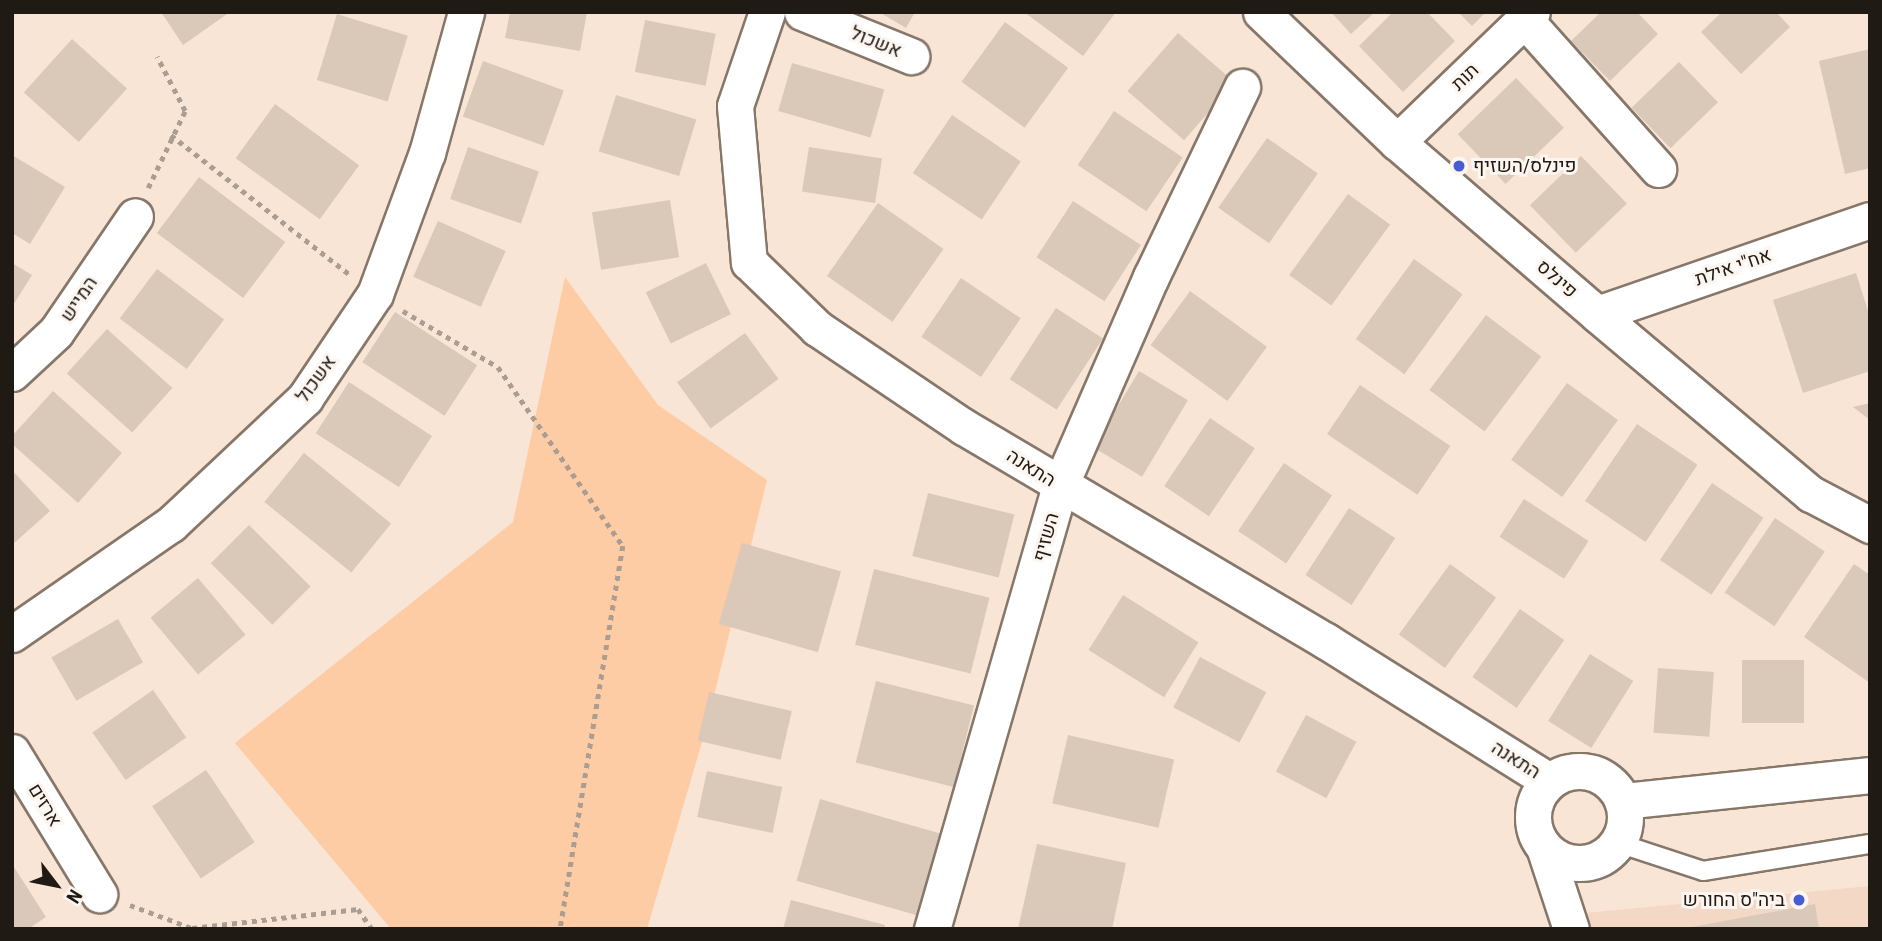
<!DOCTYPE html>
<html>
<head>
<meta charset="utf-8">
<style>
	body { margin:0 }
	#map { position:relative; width:1882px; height:941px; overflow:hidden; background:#f8e5d6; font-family:"Roboto Condensed",Heebo,sans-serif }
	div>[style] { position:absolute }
	.built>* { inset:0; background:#f3d9c5 }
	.green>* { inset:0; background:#fdcca4 }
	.building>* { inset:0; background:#dac8b9; transform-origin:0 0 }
	.path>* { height:4.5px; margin-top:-2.25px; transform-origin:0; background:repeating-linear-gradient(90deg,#ab9d91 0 5px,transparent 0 10px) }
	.roads { filter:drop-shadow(2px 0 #877769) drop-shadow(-2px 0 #877769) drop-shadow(0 2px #877769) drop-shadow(0 -2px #877769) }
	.lane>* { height:18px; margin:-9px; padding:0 9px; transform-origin:9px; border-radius:9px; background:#fff }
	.street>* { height:35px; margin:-17.5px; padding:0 17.5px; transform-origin:17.5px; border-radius:17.5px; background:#fff }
	.street>.ring { margin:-17.5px; padding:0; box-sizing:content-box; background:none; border:35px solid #fff; border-radius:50% }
	.dots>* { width:19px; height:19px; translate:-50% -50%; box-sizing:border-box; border:4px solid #fdf5ef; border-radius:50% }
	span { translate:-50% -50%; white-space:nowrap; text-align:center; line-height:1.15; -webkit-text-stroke:6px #fdf5ef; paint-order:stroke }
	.street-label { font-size:19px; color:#201a14 }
	.poi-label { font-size:19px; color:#201a14 }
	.left { translate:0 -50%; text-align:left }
	.right { translate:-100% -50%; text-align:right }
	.frame { position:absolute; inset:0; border:14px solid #201a14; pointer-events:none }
	.north { position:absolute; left:21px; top:850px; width:70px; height:70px; -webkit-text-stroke:5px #fdf5ef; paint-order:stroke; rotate:122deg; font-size:19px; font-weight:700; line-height:28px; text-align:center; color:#201a14 }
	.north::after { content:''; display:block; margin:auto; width:24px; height:32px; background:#201a14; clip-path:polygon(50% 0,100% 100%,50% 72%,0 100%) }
</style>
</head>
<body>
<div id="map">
	<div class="built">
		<div style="clip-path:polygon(1870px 886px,1870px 929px,1592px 929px,1585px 913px)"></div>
	</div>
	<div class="green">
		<div style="clip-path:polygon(565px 277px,658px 405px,767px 480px,705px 732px,647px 929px,391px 929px,235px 743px,513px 522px)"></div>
	</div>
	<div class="building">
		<div style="clip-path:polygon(161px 12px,230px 12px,183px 45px)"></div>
		<div style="clip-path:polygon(510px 12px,587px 12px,580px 51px,505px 38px)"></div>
		<div style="clip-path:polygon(879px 12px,915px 12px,906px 28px)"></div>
		<div style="clip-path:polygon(1024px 12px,1116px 12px,1083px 56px)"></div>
		<div style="clip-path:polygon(1331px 12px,1375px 12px,1351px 34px)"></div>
		<div style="clip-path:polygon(1393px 12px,1427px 12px,1455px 41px,1403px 92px,1359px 46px)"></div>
		<div style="clip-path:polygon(1458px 12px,1486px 12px,1472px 26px)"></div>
		<div style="clip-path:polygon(1601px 12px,1637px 12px,1658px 34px,1610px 81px,1571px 41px)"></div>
		<div style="clip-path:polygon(1722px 12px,1776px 12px,1790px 27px,1741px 74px,1701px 32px)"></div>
		<div style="left:337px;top:14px;width:74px;height:69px;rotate:17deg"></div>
		<div style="left:645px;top:20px;width:72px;height:53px;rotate:11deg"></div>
		<div style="left:1005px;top:22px;width:78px;height:74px;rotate:36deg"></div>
		<div style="left:1178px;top:33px;width:75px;height:77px;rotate:41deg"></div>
		<div style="left:72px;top:39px;width:74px;height:72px;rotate:42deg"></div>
		<div style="clip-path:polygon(1870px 49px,1870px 168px,1845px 174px,1819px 61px)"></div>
		<div style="left:483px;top:61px;width:86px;height:59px;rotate:20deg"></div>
		<div style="left:1679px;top:62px;width:56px;height:66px;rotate:46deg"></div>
		<div style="left:792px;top:63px;width:96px;height:50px;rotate:16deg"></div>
		<div style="left:1516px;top:78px;width:69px;height:81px;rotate:46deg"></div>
		<div style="left:616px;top:95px;width:84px;height:59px;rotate:17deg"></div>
		<div style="left:275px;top:104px;width:104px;height:67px;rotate:36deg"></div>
		<div style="left:1114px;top:111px;width:83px;height:65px;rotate:34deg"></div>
		<div style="left:952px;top:115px;width:83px;height:70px;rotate:34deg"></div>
		<div style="left:1267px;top:138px;width:62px;height:85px;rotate:35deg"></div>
		<div style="left:468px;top:147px;width:75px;height:55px;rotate:19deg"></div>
		<div style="left:809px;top:147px;width:74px;height:45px;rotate:9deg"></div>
		<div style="clip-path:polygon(12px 155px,65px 187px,30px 244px,12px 233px)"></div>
		<div style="left:1581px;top:156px;width:66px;height:71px;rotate:46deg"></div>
		<div style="left:199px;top:177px;width:108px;height:70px;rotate:37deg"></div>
		<div style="left:1348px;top:194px;width:52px;height:100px;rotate:36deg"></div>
		<div style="left:670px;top:200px;width:58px;height:79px;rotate:81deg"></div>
		<div style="left:1073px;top:201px;width:81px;height:67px;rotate:33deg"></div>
		<div style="left:878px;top:203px;width:80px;height:89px;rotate:35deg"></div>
		<div style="left:438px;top:221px;width:74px;height:61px;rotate:24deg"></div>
		<div style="left:1414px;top:259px;width:60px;height:99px;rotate:36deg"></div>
		<div style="clip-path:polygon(12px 263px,32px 275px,12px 307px)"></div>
		<div style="left:706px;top:263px;width:57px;height:67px;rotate:64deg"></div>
		<div style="left:157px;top:269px;width:84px;height:62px;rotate:37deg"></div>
		<div style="clip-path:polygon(1856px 273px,1870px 317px,1870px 371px,1803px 393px,1773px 300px)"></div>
		<div style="left:961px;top:278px;width:72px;height:71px;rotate:34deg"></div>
		<div style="left:1190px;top:291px;width:95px;height:67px;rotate:36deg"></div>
		<div style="left:1056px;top:308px;width:56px;height:85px;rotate:33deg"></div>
		<div style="left:395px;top:312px;width:98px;height:60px;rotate:33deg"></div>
		<div style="left:1486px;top:315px;width:69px;height:94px;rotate:37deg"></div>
		<div style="left:107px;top:329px;width:88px;height:60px;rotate:42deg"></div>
		<div style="left:745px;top:333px;width:57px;height:84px;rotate:54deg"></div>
		<div style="left:1139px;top:371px;width:57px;height:89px;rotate:31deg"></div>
		<div style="left:349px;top:382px;width:99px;height:61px;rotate:33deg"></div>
		<div style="left:1567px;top:383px;width:63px;height:95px;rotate:36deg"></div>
		<div style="left:1360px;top:385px;width:109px;height:59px;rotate:34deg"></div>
		<div style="clip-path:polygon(53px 391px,122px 453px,78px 503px,12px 444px,12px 436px)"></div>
		<div style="clip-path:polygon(1870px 403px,1870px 420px,1853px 407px)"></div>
		<div style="left:1210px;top:418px;width:54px;height:82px;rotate:34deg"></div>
		<div style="left:1637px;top:424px;width:73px;height:93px;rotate:34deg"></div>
		<div style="left:304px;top:453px;width:112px;height:63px;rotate:39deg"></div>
		<div style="left:1284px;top:463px;width:58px;height:82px;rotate:34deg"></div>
		<div style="clip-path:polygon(12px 470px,50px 511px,12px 545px)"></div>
		<div style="left:1712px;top:483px;width:62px;height:93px;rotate:34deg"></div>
		<div style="left:928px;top:493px;width:89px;height:65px;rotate:14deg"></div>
		<div style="left:1524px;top:499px;width:77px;height:45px;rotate:33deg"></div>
		<div style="left:1349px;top:508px;width:55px;height:80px;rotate:33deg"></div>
		<div style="left:1775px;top:518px;width:60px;height:90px;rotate:34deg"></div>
		<div style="left:249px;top:525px;width:87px;height:54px;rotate:45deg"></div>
		<div style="left:742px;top:543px;width:103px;height:84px;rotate:16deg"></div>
		<div style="left:1450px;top:564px;width:57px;height:87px;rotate:36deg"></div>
		<div style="clip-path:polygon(1854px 564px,1870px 575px,1870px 683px,1804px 637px)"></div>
		<div style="left:874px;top:569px;width:119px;height:78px;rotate:14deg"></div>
		<div style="left:198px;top:578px;width:74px;height:62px;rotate:50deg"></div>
		<div style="left:1123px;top:595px;width:89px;height:65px;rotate:32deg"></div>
		<div style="left:1520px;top:609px;width:54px;height:83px;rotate:35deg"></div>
		<div style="left:118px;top:619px;width:50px;height:77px;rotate:60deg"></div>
		<div style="left:1590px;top:654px;width:51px;height:79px;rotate:32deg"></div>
		<div style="left:1200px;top:657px;width:75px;height:57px;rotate:28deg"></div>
		<div style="left:1804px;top:660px;width:63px;height:62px;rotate:90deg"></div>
		<div style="left:1658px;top:668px;width:56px;height:65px;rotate:4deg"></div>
		<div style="left:876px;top:681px;width:101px;height:84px;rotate:14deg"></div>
		<div style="left:153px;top:690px;width:58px;height:74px;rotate:55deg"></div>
		<div style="left:709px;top:692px;width:85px;height:50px;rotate:13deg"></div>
		<div style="left:1306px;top:715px;width:57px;height:64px;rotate:28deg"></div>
		<div style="left:1068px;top:735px;width:109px;height:70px;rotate:13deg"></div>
		<div style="left:206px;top:770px;width:87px;height:65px;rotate:56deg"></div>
		<div style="left:707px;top:771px;width:77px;height:47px;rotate:12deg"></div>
		<div style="left:820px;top:799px;width:125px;height:85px;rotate:16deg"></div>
		<div style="clip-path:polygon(1037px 844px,1126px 863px,1112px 929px,1018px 929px)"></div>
		<div style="clip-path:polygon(12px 864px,46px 917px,28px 929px,12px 929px)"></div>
		<div style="clip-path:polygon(791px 900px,885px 925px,884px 929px,783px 929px)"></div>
		<div style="clip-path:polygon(1815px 904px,1819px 929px,1692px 929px,1692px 927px)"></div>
	</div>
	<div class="path">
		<div style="left:171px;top:135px;width:226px;rotate:38deg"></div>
		<div style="left:148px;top:188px;width:85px;rotate:-64.3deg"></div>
		<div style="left:185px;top:111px;width:61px;rotate:-117.4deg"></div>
		<div style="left:403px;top:311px;width:110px;rotate:30.5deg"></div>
		<div style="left:498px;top:367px;width:218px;rotate:55.1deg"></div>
		<div style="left:623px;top:546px;width:388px;rotate:99.3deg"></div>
		<div style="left:130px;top:905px;width:66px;rotate:20.4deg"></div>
		<div style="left:192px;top:928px;width:167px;rotate:-6.5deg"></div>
		<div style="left:358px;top:909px;width:24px;rotate:55deg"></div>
	</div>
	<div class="roads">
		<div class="lane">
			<div style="left:1618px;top:843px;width:89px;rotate:18.2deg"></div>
			<div style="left:1703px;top:871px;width:169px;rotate:-9.2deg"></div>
		</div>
		<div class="street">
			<div style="left:767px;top:12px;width:99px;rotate:108.8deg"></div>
			<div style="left:735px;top:106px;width:157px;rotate:84.9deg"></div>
			<div style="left:749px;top:262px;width:95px;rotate:44.1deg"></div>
			<div style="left:817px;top:328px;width:177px;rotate:34deg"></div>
			<div style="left:964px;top:427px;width:421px;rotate:30.6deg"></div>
			<div style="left:1326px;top:641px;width:263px;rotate:32.1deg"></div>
			<div style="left:802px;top:12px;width:118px;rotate:22deg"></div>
			<div style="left:1261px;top:12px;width:188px;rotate:43.7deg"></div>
			<div style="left:1397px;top:142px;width:264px;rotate:40.7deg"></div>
			<div style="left:1597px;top:314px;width:280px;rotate:40.1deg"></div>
			<div style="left:1811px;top:494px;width:67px;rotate:27.7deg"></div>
			<div style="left:1525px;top:20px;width:200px;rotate:48.2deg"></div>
			<div style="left:1397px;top:142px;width:187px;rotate:-43.9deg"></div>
			<div style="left:1597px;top:314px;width:289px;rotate:-19deg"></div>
			<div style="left:12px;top:373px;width:60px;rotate:-43deg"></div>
			<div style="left:56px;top:332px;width:140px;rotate:-55.7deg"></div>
			<div style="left:12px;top:634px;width:193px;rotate:-34.7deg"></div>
			<div style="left:171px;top:524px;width:184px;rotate:-43.2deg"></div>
			<div style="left:305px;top:398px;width:125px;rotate:-56.1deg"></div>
			<div style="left:375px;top:294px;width:150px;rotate:-69.8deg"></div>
			<div style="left:427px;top:153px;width:146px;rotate:-74.5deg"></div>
			<div style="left:12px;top:752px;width:167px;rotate:58.5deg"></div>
			<div class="ring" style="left:1533px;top:771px;width:57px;height:57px"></div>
			<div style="left:1623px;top:801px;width:248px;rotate:-6deg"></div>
			<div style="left:1545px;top:850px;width:83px;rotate:71.8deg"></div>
			<div style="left:932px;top:929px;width:461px;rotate:-73.9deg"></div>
			<div style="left:1060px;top:486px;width:228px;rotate:-66.5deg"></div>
			<div style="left:1151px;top:277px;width:211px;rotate:-64.4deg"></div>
		</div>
	</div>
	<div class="dots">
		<div style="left:1459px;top:166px;background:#485dd2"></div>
		<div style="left:1799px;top:900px;background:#485dd2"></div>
	</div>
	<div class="street-label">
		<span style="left:876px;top:42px;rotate:22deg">אשכול</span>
		<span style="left:1465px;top:77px;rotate:-44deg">תות</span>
		<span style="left:1733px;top:267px;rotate:-19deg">אח"י אילת</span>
		<span style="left:1557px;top:279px;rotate:41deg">פינלס</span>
		<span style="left:79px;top:299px;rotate:-56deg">המייש</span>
		<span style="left:316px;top:379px;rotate:-54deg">אשכול</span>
		<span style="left:1031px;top:468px;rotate:32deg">התאנה</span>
		<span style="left:1046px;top:537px;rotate:-74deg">השזיף</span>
		<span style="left:1516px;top:760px;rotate:32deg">התאנה</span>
		<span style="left:45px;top:805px;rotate:59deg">ארזים</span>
	</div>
	<div class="poi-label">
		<span class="left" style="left:1473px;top:166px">פינלס/השזיף</span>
		<span class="right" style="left:1785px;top:900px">ביה"ס החורש</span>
	</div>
	<div class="frame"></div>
	<div class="north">N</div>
</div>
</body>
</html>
